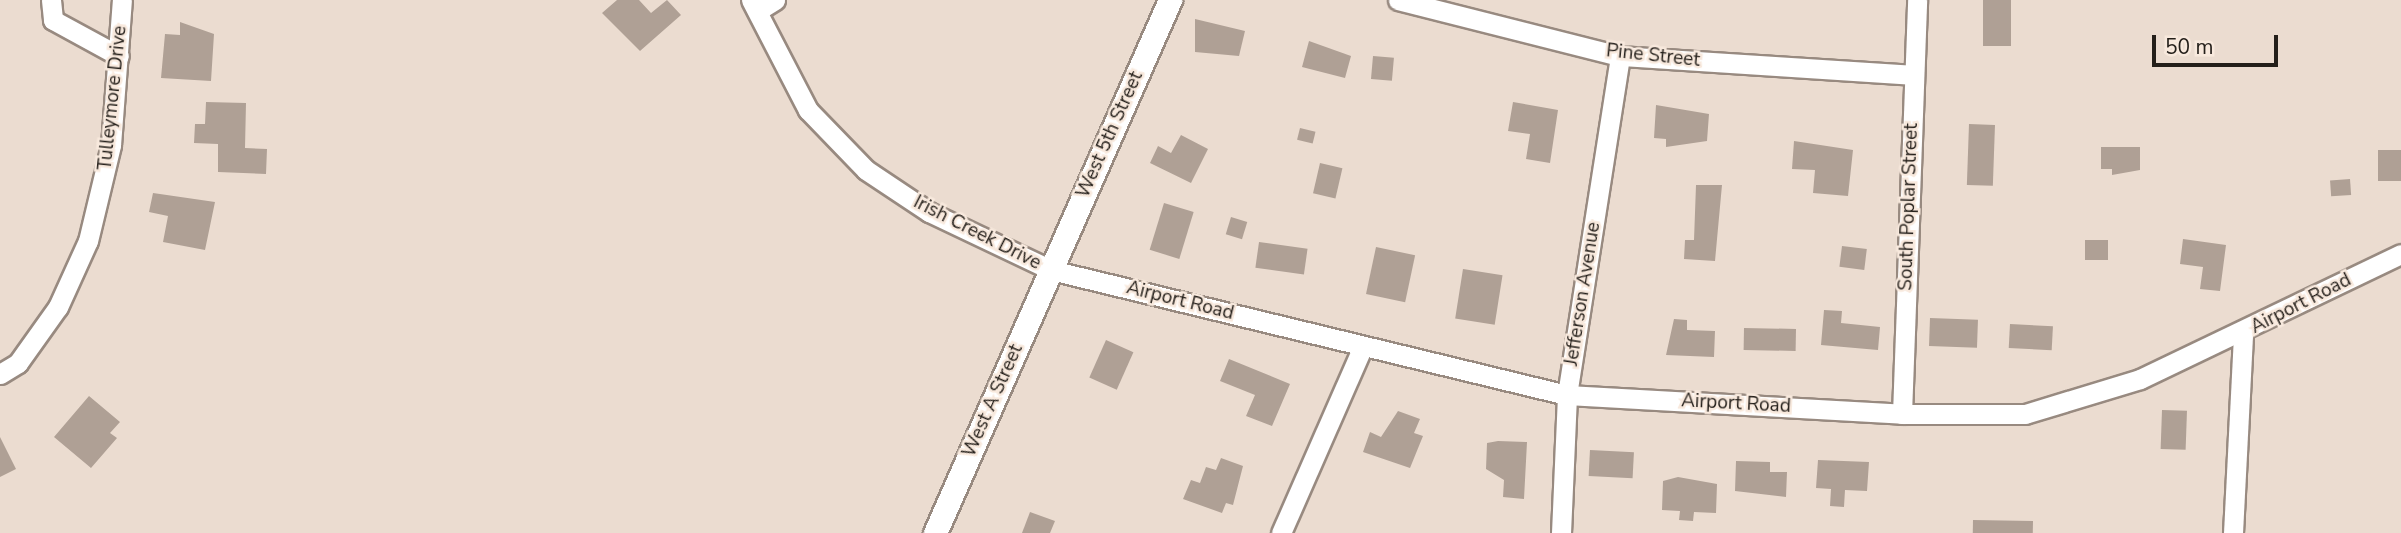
<!DOCTYPE html>
<html>
<head>
<meta charset="utf-8">
<style>
	body { margin:0 }
	#map { position:relative; width:2401px; height:533px; overflow:hidden; background:#ebdcd0; font-family:"Nunito Sans",sans-serif }
	div>[style] { position:absolute }
	.building>* { inset:0; background:#afa095; transform-origin:0 0 }
	.roads { filter:drop-shadow(2px 0 #988a80) drop-shadow(-2px 0 #988a80) drop-shadow(0 2px #988a80) drop-shadow(0 -2px #988a80) }
	.minor>* { height:19px; margin:-9.5px; padding:0 9.5px; transform-origin:9.5px; border-radius:9.5px; background:#fff }
	.tertiary>* { height:23px; margin:-11.5px; padding:0 11.5px; transform-origin:11.5px; border-radius:11.5px; background:#fff }
	span { translate:-50% -50%; white-space:nowrap; text-align:center; line-height:1.15; -webkit-text-stroke:5px #f8e9dd; paint-order:stroke }
	.street-label { font-size:19px; color:#241f1a }
	.scale { position:absolute; left:2152px; top:35px; width:126px; height:32px; box-sizing:border-box; border:4px solid #241f1a; border-top:0; padding-left:9px; font-size:21px; line-height:24px; white-space:nowrap; color:#241f1a; -webkit-text-stroke:5px #f8e9dd; paint-order:stroke }
</style>
</head>
<body>
<div id="map">
	<div class="building">
		<div style="clip-path:polygon(617px 0,639px 0,651px 13px,667px 0,681px 15px,640px 51px,602px 13px)"></div>
		<div style="left:1983px;top:0;width:28px;height:46px"></div>
		<div style="clip-path:polygon(1195px 19px,1245px 31px,1239px 56px,1195px 52px)"></div>
		<div style="clip-path:polygon(180px 22px,214px 34px,211px 81px,161px 78px,165px 34px,180px 35px)"></div>
		<div style="clip-path:polygon(1309px 41px,1351px 56px,1345px 78px,1302px 67px)"></div>
		<div style="left:1373px;top:56px;width:21px;height:23px;rotate:5deg"></div>
		<div style="clip-path:polygon(206px 102px,246px 103px,245px 148px,267px 149px,266px 174px,218px 172px,218px 144px,194px 143px,195px 124px,205px 124px)"></div>
		<div style="clip-path:polygon(1513px 102px,1558px 110px,1550px 163px,1526px 159px,1530px 134px,1508px 131px)"></div>
		<div style="clip-path:polygon(1656px 105px,1709px 114px,1707px 141px,1666px 147px,1666px 139px,1654px 138px)"></div>
		<div style="left:1969px;top:124px;width:26px;height:61px;rotate:2deg"></div>
		<div style="left:1300px;top:128px;width:16px;height:12px;rotate:14deg"></div>
		<div style="clip-path:polygon(1181px 135px,1208px 149px,1191px 183px,1150px 163px,1158px 146px,1171px 153px)"></div>
		<div style="clip-path:polygon(1794px 141px,1853px 150px,1848px 196px,1813px 193px,1815px 170px,1792px 169px)"></div>
		<div style="clip-path:polygon(2101px 147px,2140px 147px,2140px 170px,2112px 175px,2112px 169px,2101px 169px)"></div>
		<div style="left:2378px;top:150px;width:23px;height:31px"></div>
		<div style="left:1320px;top:163px;width:23px;height:31px;rotate:13deg"></div>
		<div style="left:2350px;top:179px;width:16px;height:20px;rotate:86deg"></div>
		<div style="clip-path:polygon(1696px 185px,1722px 185px,1715px 261px,1684px 259px,1685px 240px,1694px 240px)"></div>
		<div style="clip-path:polygon(153px 193px,215px 202px,205px 250px,163px 242px,168px 216px,149px 212px)"></div>
		<div style="left:1164px;top:203px;width:31px;height:49px;rotate:17deg"></div>
		<div style="left:1231px;top:217px;width:17px;height:18px;rotate:17deg"></div>
		<div style="clip-path:polygon(2183px 239px,2226px 245px,2220px 291px,2200px 289px,2203px 267px,2180px 264px)"></div>
		<div style="left:2085px;top:240px;width:23px;height:20px"></div>
		<div style="left:1259px;top:242px;width:49px;height:26px;rotate:8deg"></div>
		<div style="left:1842px;top:246px;width:25px;height:21px;rotate:7deg"></div>
		<div style="left:1376px;top:247px;width:40px;height:48px;rotate:12deg"></div>
		<div style="left:1463px;top:269px;width:40px;height:50px;rotate:9deg"></div>
		<div style="clip-path:polygon(1824px 310px,1842px 311px,1841px 323px,1880px 327px,1878px 350px,1821px 345px)"></div>
		<div style="left:1930px;top:318px;width:48px;height:28px;rotate:2deg"></div>
		<div style="clip-path:polygon(1674px 319px,1687px 320px,1687px 330px,1715px 331px,1714px 357px,1666px 355px)"></div>
		<div style="left:2010px;top:324px;width:43px;height:24px;rotate:3deg"></div>
		<div style="left:1744px;top:328px;width:52px;height:22px;rotate:1deg"></div>
		<div style="left:1106px;top:340px;width:30px;height:41px;rotate:24deg"></div>
		<div style="clip-path:polygon(1229px 359px,1290px 384px,1272px 426px,1246px 416px,1255px 395px,1220px 381px)"></div>
		<div style="clip-path:polygon(89px 396px,120px 422px,110px 433px,117px 438px,91px 468px,54px 437px)"></div>
		<div style="left:2162px;top:410px;width:25px;height:39px;rotate:2deg"></div>
		<div style="clip-path:polygon(1398px 411px,1420px 419px,1414px 433px,1423px 436px,1410px 468px,1363px 452px,1370px 432px,1381px 437px)"></div>
		<div style="clip-path:polygon(0 437px,16px 469px,0 477px)"></div>
		<div style="clip-path:polygon(1498px 441px,1527px 442px,1524px 499px,1503px 497px,1504px 480px,1486px 469px,1487px 443px)"></div>
		<div style="left:1590px;top:450px;width:44px;height:26px;rotate:3deg"></div>
		<div style="clip-path:polygon(1221px 458px,1243px 466px,1233px 505px,1226px 503px,1222px 513px,1183px 499px,1191px 480px,1200px 483px,1206px 467px,1216px 470px)"></div>
		<div style="clip-path:polygon(1818px 460px,1869px 462px,1867px 491px,1845px 490px,1844px 507px,1830px 506px,1831px 489px,1816px 488px)"></div>
		<div style="clip-path:polygon(1736px 461px,1770px 462px,1770px 472px,1787px 472px,1786px 497px,1735px 491px)"></div>
		<div style="clip-path:polygon(1678px 477px,1717px 484px,1716px 513px,1694px 512px,1693px 521px,1679px 520px,1680px 511px,1662px 510px,1663px 481px)"></div>
		<div style="clip-path:polygon(1030px 512px,1055px 521px,1050px 533px,1022px 533px)"></div>
		<div style="left:1973px;top:520px;width:60px;height:13px;rotate:1deg"></div>
	</div>
	<div class="roads">
		<div class="minor">
			<div style="left:51px;top:0;width:20px;rotate:84deg"></div>
			<div style="left:53px;top:20px;width:75px;rotate:28.6deg"></div>
			<div style="left:751px;top:0;width:124px;rotate:62.6deg"></div>
			<div style="left:808px;top:110px;width:83px;rotate:46deg"></div>
			<div style="left:866px;top:170px;width:76px;rotate:33.7deg"></div>
			<div style="left:929px;top:212px;width:135px;rotate:25.4deg"></div>
			<div style="left:1051px;top:270px;width:531px;rotate:13.62deg"></div>
			<div style="left:1567px;top:395px;width:336px;rotate:3.2deg"></div>
			<div style="left:1902px;top:414px;width:123px"></div>
			<div style="left:2025px;top:414px;width:120px;rotate:-16.9deg"></div>
			<div style="left:2140px;top:379px;width:289px;rotate:-25.6deg"></div>
			<div style="left:1398px;top:0;width:229px;rotate:14.2deg"></div>
			<div style="left:1620px;top:56px;width:294px;rotate:3.7deg"></div>
			<div style="left:759px;top:10px;width:19px;rotate:-32deg"></div>
			<div style="left:0;top:374px;width:21px;rotate:-31deg"></div>
			<div style="left:18px;top:363px;width:69px;rotate:-54.5deg"></div>
			<div style="left:58px;top:307px;width:72px;rotate:-65.6deg"></div>
			<div style="left:88px;top:241px;width:99px;rotate:-76.5deg"></div>
			<div style="left:111px;top:145px;width:145px;rotate:-85.7deg"></div>
			<div style="left:1902px;top:414px;width:414px;rotate:-87.9deg"></div>
			<div style="left:1281px;top:533px;width:204px;rotate:-66.3deg"></div>
			<div style="left:1561px;top:533px;width:138px;rotate:-87.5deg"></div>
			<div style="left:1567px;top:395px;width:343px;rotate:-81.1deg"></div>
			<div style="left:2233px;top:533px;width:200px;rotate:-87.1deg"></div>
		</div>
		<div class="tertiary">
			<div style="left:935px;top:533px;width:583px;rotate:-66.21deg"></div>
		</div>
	</div>
	<div class="street-label">
		<span style="left:1653px;top:56px;rotate:6deg">Pine Street</span>
		<span style="left:113px;top:98px;rotate:-84deg">Tulleymore Drive</span>
		<span style="left:1110px;top:135px;rotate:-66deg">West 5th Street</span>
		<span style="left:1909px;top:207px;rotate:-88deg">South Poplar Street</span>
		<span style="left:977px;top:233px;rotate:27deg">Irish Creek Drive</span>
		<span style="left:1583px;top:294px;rotate:-81deg">Jefferson Avenue</span>
		<span style="left:1180px;top:301px;rotate:14deg">Airport Road</span>
		<span style="left:2301px;top:304px;rotate:-27deg">Airport Road</span>
		<span style="left:993px;top:401px;rotate:-66deg">West A Street</span>
		<span style="left:1736px;top:404px;rotate:3deg">Airport Road</span>
	</div>
	<div class="scale">50 m</div>
</div>
</body>
</html>
